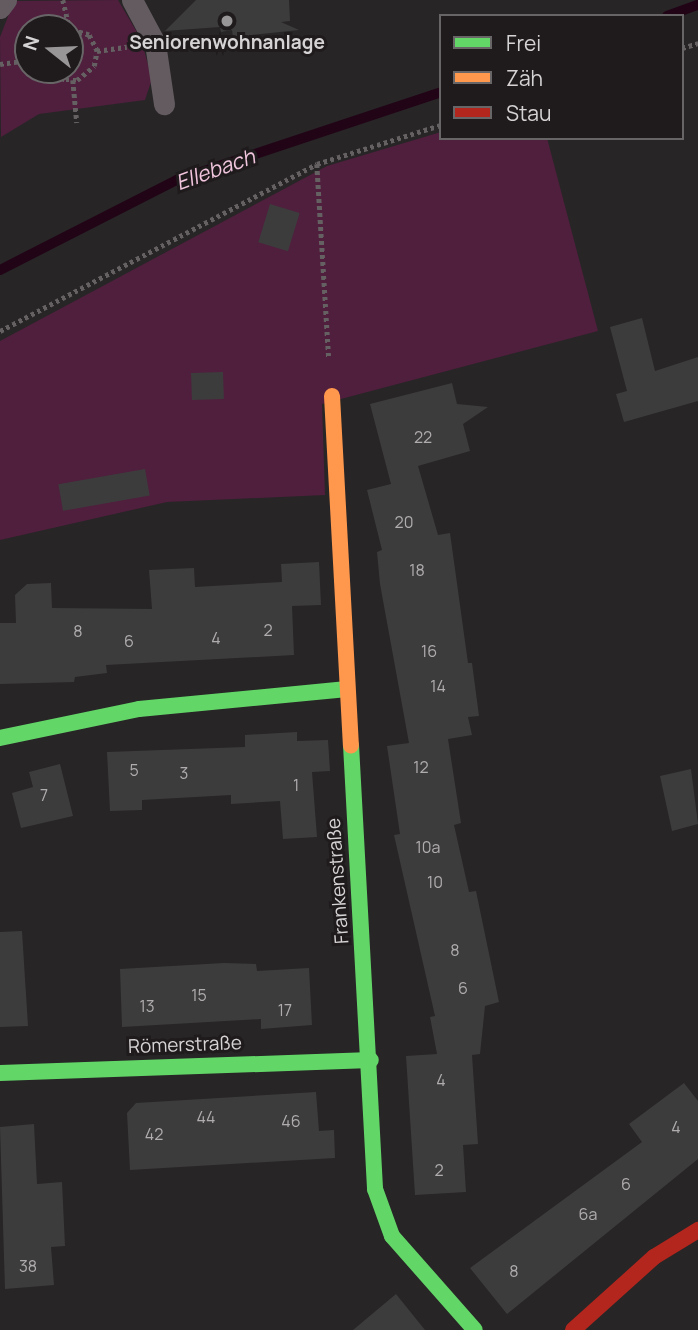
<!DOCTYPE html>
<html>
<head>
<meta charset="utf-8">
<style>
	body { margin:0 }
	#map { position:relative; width:698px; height:1330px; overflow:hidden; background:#272526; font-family:Manrope,sans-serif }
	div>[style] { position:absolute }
	.green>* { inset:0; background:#4f1f3d }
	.stream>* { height:10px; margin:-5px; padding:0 5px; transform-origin:5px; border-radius:5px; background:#220417 }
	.building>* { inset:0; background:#3d3c3d; transform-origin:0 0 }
	.path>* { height:4.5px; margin-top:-2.25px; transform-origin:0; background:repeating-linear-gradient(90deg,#656062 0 3.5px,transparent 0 7px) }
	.lane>* { height:21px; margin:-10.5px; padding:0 10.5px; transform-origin:10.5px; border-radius:10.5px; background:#635b60 }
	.fast>* { height:16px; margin:-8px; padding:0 8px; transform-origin:8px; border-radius:8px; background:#63d668 }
	.slow>* { height:16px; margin:-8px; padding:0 8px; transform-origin:8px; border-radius:8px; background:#ff974d }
	.jam>* { height:16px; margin:-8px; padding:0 8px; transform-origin:8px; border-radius:8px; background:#b3261e }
	.dots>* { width:19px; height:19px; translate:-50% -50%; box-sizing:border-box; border:4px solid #1f1b1d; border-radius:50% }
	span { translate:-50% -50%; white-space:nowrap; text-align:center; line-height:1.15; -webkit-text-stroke:6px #1f1b1d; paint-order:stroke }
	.number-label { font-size:16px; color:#b0adaf }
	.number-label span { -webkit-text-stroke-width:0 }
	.poi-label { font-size:19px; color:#d6d3d5; font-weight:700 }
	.street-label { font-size:19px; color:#d6d3d5 }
	.water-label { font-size:21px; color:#f2c6de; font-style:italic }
	.legend { position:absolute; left:439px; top:14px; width:245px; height:126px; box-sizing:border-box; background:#1f1b1d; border:2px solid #686567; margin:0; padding:9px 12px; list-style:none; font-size:21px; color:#d6d3d5 }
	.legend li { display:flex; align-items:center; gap:14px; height:35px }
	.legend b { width:35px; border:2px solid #686567 }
	.north { position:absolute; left:14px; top:14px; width:70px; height:70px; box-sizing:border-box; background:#1f1b1d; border:2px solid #686567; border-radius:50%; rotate:288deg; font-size:19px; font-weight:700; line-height:28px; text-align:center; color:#d6d3d5 }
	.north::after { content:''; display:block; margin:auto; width:24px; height:32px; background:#999698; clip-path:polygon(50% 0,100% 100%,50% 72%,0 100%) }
</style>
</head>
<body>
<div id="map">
	<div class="green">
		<div style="clip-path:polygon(evenodd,118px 0,141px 39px,152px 79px,145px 100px,39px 114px,1px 137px,0 37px,14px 1px,118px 0,28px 28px,70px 28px,70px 70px,28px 70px,28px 28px)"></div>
		<div style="clip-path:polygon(441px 132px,441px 138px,547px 138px,598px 331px,322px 404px,325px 495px,167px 502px,0 540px,0 341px,327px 166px)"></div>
	</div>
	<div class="stream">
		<div style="left:667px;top:16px;width:33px;rotate:-20deg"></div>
		<div style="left:0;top:270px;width:199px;rotate:-27deg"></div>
		<div style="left:177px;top:180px;width:278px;rotate:-18.4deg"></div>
	</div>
	<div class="building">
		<div style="clip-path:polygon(196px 0,289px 0,290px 21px,281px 22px,299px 30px,233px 37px,232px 30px,221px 32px,220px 27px,165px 31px)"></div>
		<div style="left:270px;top:204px;width:31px;height:40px;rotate:17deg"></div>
		<div style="clip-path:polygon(642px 318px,655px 371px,698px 357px,698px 401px,624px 422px,616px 394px,627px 391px,610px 327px)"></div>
		<div style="left:223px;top:372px;width:27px;height:32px;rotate:88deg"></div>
		<div style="clip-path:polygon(452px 383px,457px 404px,488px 407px,463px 424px,470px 451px,418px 466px,438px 535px,450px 533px,468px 663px,472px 663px,479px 716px,468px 717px,472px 735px,448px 739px,461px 823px,454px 825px,469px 892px,476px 891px,499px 1002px,485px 1006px,480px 1054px,472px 1055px,478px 1144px,463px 1145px,466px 1192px,415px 1195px,406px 1056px,437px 1054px,430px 1017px,435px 1016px,394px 835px,400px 834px,387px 746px,409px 743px,380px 584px,377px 552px,382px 550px,367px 490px,391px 484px,370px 404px)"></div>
		<div style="left:145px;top:469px;width:27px;height:88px;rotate:80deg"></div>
		<div style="clip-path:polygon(319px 562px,321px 605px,292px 606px,294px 655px,106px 665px,107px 673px,75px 677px,74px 682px,0 684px,0 623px,16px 623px,15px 595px,27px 584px,51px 583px,52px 608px,152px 609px,149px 570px,194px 568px,195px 587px,282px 582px,281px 564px)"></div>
		<div style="clip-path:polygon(297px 732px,297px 741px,328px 740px,330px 771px,312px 772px,317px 837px,283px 839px,280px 801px,231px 804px,231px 795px,142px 800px,142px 810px,110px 811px,107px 752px,245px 747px,245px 735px)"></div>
		<div style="clip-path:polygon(60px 764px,73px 816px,21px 828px,12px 793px,33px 787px,29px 772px)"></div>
		<div style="clip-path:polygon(691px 769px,698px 824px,672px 831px,660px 776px)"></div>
		<div style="clip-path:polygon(22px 931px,28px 1026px,0 1027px,0 932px)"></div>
		<div style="clip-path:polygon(224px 963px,256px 964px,257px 971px,309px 968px,312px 1025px,261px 1029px,261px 1019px,122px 1027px,120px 969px)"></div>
		<div style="clip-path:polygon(684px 1083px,698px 1101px,698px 1159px,507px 1314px,470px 1268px,642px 1142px,629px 1124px)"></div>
		<div style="clip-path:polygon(316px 1092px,319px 1131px,334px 1130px,335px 1158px,130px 1170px,127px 1113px,136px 1103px)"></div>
		<div style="clip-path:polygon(34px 1124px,37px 1184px,62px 1182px,65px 1246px,51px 1247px,54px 1285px,5px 1289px,0 1127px)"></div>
		<div style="clip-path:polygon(396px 1294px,425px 1330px,353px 1330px)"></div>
	</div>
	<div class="path">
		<div style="left:63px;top:0;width:28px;rotate:77deg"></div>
		<div style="left:682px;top:48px;width:17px;rotate:-17deg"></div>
		<div style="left:97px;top:51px;width:30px;rotate:-8deg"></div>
		<div style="left:0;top:64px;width:28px;rotate:-8deg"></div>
		<div style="left:50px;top:70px;width:19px;rotate:32deg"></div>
		<div style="left:66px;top:80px;width:11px"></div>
		<div style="left:77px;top:80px;width:22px;rotate:-39deg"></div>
		<div style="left:94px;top:66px;width:15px;rotate:-79deg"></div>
		<div style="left:97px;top:51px;width:18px;rotate:-117deg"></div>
		<div style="left:89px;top:35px;width:25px;rotate:-164deg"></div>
		<div style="left:73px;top:80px;width:43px;rotate:84.7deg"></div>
		<div style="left:317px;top:164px;width:196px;rotate:86.5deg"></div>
		<div style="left:0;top:331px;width:358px;rotate:-27.8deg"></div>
		<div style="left:317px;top:164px;width:130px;rotate:-17.5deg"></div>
	</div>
	<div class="lane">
		<div style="left:132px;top:0;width:49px;rotate:61.9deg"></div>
		<div style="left:155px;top:43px;width:62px;rotate:81.6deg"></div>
		<div style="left:0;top:8px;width:10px;rotate:-53deg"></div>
	</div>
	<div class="fast">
		<div style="left:0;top:738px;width:142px;rotate:-11.8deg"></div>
		<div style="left:139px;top:709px;width:209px;rotate:-5.5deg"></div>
		<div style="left:351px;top:745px;width:445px;rotate:86.9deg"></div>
		<div style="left:375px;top:1189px;width:50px;rotate:70.1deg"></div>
		<div style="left:392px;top:1236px;width:125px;rotate:48.6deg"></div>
		<div style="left:0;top:1073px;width:371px;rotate:-2deg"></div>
	</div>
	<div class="slow">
		<div style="left:332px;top:396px;width:350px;rotate:86.9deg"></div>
	</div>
	<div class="jam">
		<div style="left:573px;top:1330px;width:109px;rotate:-42deg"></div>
		<div style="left:654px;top:1257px;width:52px;rotate:-31.5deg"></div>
	</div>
	<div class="dots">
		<div style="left:227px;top:21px;background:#999698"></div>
	</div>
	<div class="number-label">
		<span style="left:423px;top:437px">22</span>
		<span style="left:404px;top:522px">20</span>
		<span style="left:417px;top:570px">18</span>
		<span style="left:268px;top:630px">2</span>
		<span style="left:78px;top:631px">8</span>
		<span style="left:216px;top:638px">4</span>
		<span style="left:129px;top:641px">6</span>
		<span style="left:429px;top:651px">16</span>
		<span style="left:438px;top:686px">14</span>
		<span style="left:421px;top:767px">12</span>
		<span style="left:134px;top:770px">5</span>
		<span style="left:184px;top:773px">3</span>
		<span style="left:296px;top:785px">1</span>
		<span style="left:44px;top:795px">7</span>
		<span style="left:428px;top:847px">10a</span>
		<span style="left:435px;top:882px">10</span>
		<span style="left:455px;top:950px">8</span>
		<span style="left:463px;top:988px">6</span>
		<span style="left:199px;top:995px">15</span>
		<span style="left:147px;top:1006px">13</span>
		<span style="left:285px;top:1010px">17</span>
		<span style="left:441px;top:1080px">4</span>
		<span style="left:206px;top:1117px">44</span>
		<span style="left:291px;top:1121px">46</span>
		<span style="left:676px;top:1127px">4</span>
		<span style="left:154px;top:1134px">42</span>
		<span style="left:439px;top:1170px">2</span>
		<span style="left:626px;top:1184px">6</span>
		<span style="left:588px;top:1214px">6a</span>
		<span style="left:28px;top:1266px">38</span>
		<span style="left:514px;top:1271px">8</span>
	</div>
	<div class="poi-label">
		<span style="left:227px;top:43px">Seniorenwohnanlage</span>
	</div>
	<div class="street-label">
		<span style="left:338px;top:881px;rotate:-94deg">Frankenstraße</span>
		<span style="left:185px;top:1045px;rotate:-2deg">Römerstraße</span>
	</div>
	<div class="water-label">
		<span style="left:215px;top:169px;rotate:-20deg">Ellebach</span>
	</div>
	<ul class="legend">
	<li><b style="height:9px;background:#63d668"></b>Frei</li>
	<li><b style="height:9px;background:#ff974d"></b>Zäh</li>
	<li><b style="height:9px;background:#b3261e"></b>Stau</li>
	</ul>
	<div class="north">N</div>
</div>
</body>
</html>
